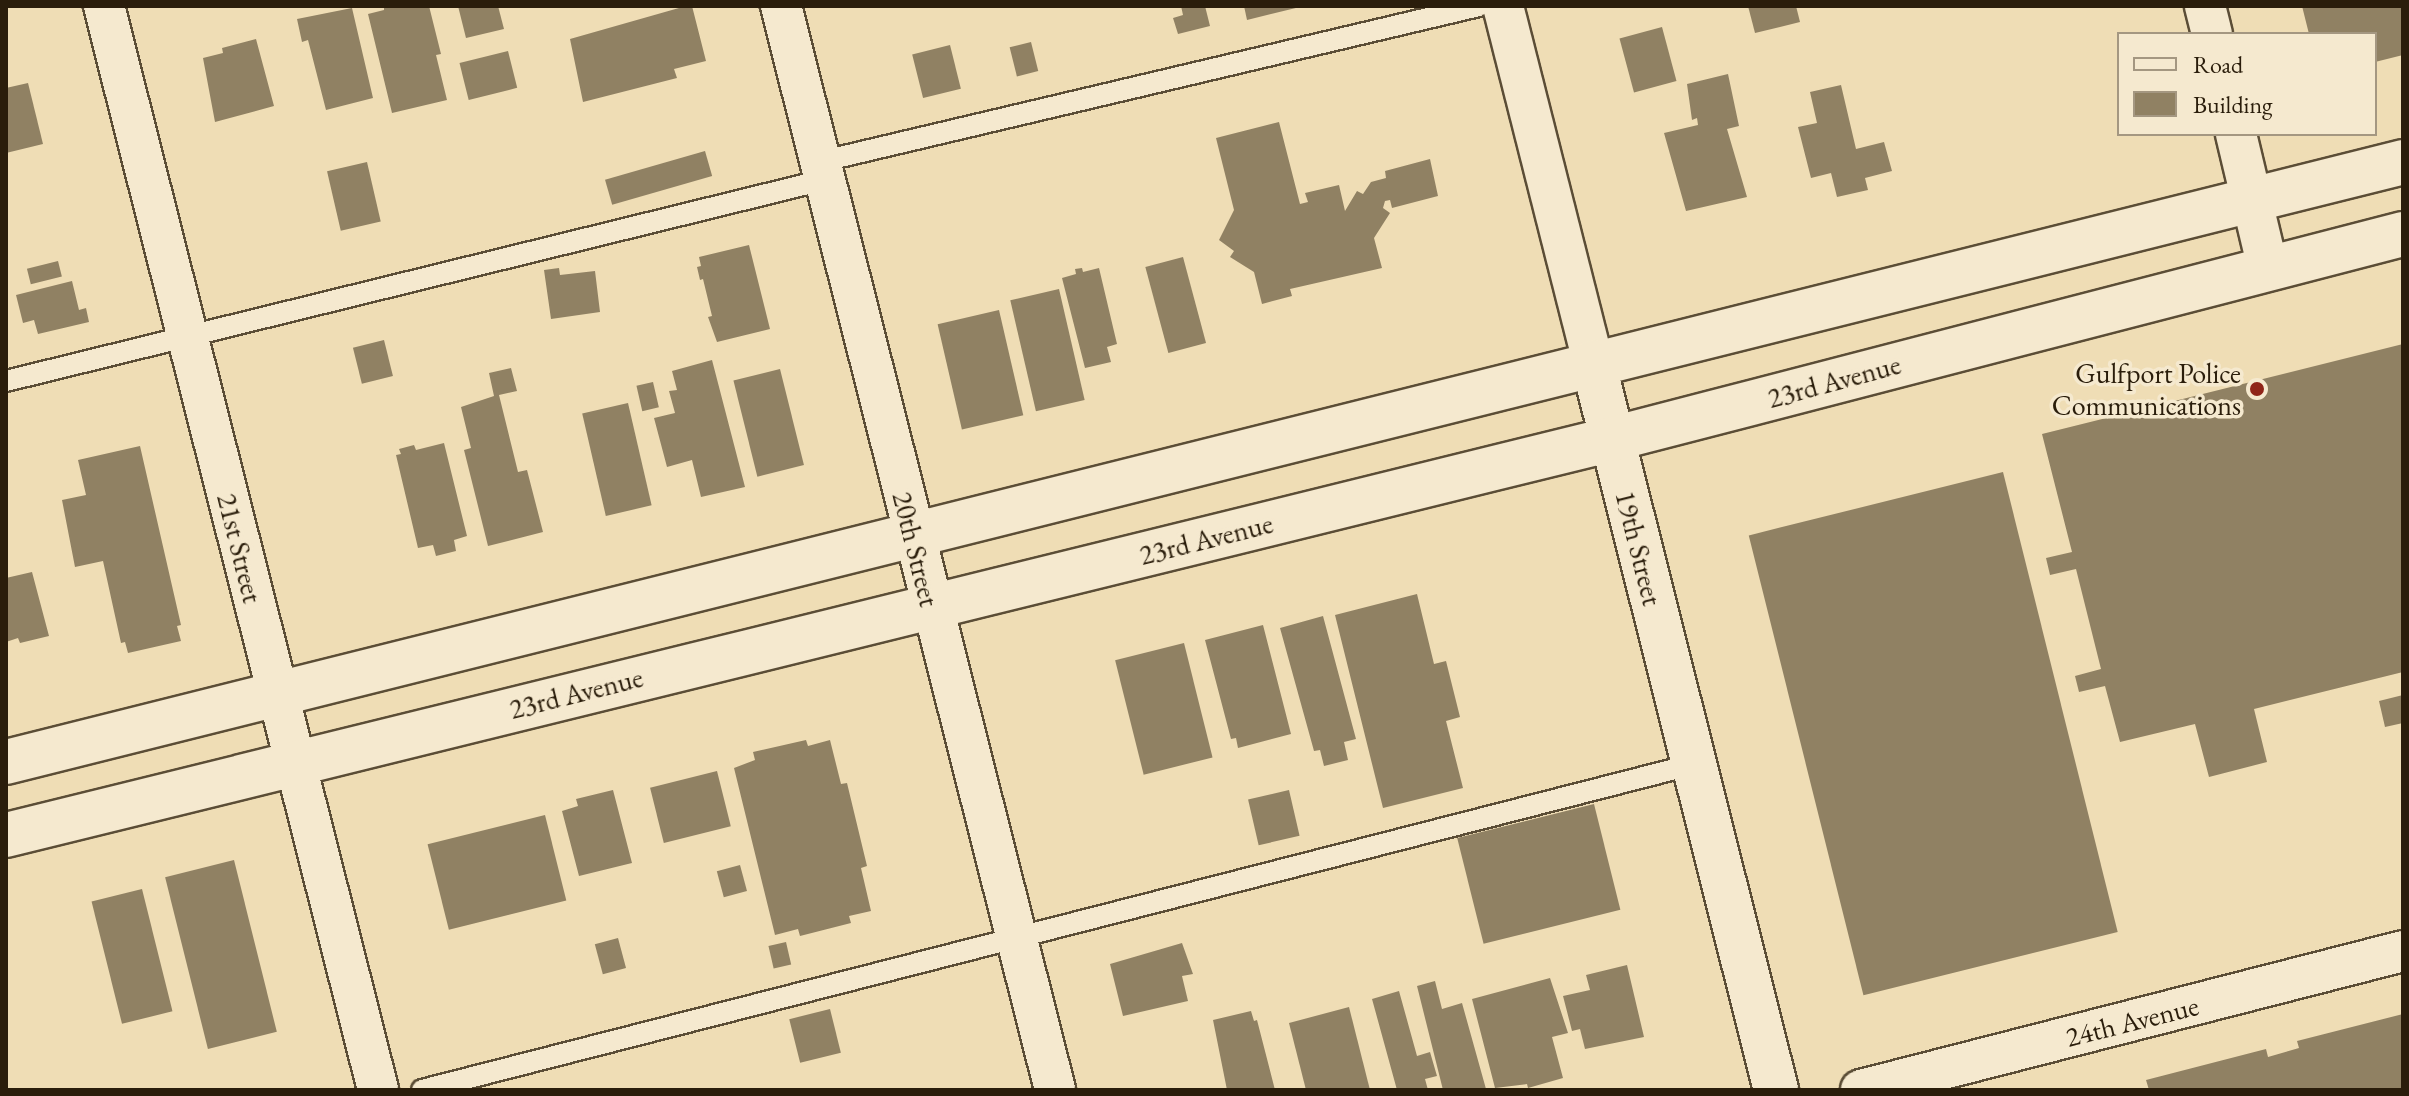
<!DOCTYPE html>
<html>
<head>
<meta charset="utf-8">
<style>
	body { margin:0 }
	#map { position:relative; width:2409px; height:1096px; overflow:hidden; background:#efddb5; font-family:"EB Garamond",serif }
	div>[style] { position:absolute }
	.building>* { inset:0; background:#908163; transform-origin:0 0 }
	.roads { filter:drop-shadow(2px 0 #5b4d36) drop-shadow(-2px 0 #5b4d36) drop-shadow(0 2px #5b4d36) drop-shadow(0 -2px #5b4d36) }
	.service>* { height:20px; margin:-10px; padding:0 10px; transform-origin:10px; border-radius:10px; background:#f5e9cf }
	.minor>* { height:40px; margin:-20px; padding:0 20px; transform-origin:20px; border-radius:20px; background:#f5e9cf }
	.tertiary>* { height:44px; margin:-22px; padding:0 22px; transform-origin:22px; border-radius:22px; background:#f5e9cf }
	.dots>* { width:22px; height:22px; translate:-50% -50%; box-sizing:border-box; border:4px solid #f5e9cf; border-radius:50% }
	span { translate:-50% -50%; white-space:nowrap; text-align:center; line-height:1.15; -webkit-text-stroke:7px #f5e9cf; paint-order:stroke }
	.poi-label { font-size:28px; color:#2a1d0b }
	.right { translate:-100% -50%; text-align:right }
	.street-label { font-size:28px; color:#2a1d0b }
	.frame { position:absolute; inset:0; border:8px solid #2a1d0b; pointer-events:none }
	.legend { position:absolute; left:2117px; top:32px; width:260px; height:104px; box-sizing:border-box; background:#f5e9cf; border:2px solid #a49781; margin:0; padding:10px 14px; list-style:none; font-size:24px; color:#2a1d0b }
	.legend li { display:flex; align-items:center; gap:16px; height:40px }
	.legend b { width:40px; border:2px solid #a49781 }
</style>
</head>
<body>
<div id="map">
	<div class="building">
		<div style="clip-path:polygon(384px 6px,429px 6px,441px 54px,436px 55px,447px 100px,392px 113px,368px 14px,384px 10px)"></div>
		<div style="clip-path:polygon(458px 6px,498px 6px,504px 29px,466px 38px)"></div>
		<div style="clip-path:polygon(686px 6px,692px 6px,706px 61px,674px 69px,677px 78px,583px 102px,570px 39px)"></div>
		<div style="clip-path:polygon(1181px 6px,1205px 6px,1210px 26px,1178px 34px,1173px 18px,1183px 15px)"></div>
		<div style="clip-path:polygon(1244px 6px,1300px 6px,1300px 7px,1247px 20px)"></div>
		<div style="clip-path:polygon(1748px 6px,1796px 6px,1800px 22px,1755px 33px)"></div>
		<div style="clip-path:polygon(2302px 6px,2402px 6px,2403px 55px,2375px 62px,2375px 34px,2309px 34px)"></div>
		<div style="clip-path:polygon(352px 8px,373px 98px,326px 110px,308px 40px,302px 42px,297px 19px)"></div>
		<div style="left:1662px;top:27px;width:56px;height:44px;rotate:75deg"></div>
		<div style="clip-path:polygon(256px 39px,274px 106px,215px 122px,203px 58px,223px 53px,222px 48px)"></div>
		<div style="left:1031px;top:42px;width:30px;height:22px;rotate:76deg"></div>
		<div style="left:950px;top:45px;width:45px;height:39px;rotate:76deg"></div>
		<div style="left:508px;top:51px;width:38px;height:50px;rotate:76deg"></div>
		<div style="clip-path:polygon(1728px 74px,1739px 126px,1727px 129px,1747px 197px,1686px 211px,1664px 133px,1698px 125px,1697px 118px,1692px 120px,1687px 84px)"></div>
		<div style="clip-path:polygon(28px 83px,43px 144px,6px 153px,6px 88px)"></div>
		<div style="clip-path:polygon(1841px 85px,1856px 149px,1884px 142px,1892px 171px,1865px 178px,1868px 190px,1837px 197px,1831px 173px,1811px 178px,1798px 127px,1817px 123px,1810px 92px)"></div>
		<div style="clip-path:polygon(1279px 122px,1300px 204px,1308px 202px,1305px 193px,1339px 185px,1345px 211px,1357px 191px,1363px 194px,1371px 182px,1386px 178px,1385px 171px,1430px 159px,1438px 196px,1392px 208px,1390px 200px,1385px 201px,1383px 208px,1390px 213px,1374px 238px,1382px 268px,1290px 289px,1292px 296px,1262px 304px,1254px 272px,1230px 257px,1234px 251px,1219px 240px,1234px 210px,1216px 138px)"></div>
		<div style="left:705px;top:151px;width:26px;height:104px;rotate:74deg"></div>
		<div style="left:367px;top:162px;width:61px;height:41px;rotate:77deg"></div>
		<div style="clip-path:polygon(749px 245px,770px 329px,717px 342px,708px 317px,712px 316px,703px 279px,700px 280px,697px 267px,701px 266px,699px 257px)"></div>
		<div style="left:1183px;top:257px;width:89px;height:39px;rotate:75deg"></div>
		<div style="left:58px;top:261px;width:16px;height:32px;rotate:76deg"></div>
		<div style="clip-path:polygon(559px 268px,560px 275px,595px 271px,600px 312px,551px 319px,544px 270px)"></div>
		<div style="clip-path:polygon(1082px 268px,1083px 272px,1099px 268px,1117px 344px,1107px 347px,1111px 362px,1085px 368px,1062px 278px,1076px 274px,1075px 269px)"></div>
		<div style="clip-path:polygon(72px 281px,79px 310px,86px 308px,89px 322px,38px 334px,34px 320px,23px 323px,16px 295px)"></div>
		<div style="left:1059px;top:289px;width:114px;height:50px;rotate:77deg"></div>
		<div style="left:999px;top:310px;width:108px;height:63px;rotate:77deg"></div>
		<div style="left:384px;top:340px;width:37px;height:32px;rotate:76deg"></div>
		<div style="clip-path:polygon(2403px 344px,2403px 672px,2254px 709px,2267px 762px,2209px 777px,2195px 724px,2120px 742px,2105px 686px,2079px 692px,2075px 676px,2101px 669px,2076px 569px,2050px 575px,2046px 558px,2072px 552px,2042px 434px)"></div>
		<div style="clip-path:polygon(712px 360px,745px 487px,701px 497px,692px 460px,667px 467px,654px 418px,675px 413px,669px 391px,677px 390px,672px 371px)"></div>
		<div style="clip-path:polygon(511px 368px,517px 391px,499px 395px,518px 472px,527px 470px,543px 532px,488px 546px,464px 450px,471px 448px,461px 407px,494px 396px,489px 373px)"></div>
		<div style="left:780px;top:369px;width:99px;height:48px;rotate:76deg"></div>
		<div style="left:653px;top:382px;width:26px;height:17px;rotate:77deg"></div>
		<div style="left:628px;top:403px;width:105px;height:47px;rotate:77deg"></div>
		<div style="clip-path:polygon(444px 443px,467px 536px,454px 540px,456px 551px,436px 556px,433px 545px,418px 548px,396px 455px,401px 454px,399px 449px,414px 445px,416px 450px)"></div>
		<div style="clip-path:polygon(140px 446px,181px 625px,177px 626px,181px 641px,128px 653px,125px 642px,121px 643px,103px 561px,75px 567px,62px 500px,86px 495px,78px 460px)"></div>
		<div style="left:2003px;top:472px;width:474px;height:262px;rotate:76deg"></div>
		<div style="clip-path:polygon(32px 572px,49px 636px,20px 643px,18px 638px,6px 642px,6px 578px)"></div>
		<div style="clip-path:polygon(1417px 594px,1434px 664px,1446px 661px,1460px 717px,1446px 721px,1463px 788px,1383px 808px,1335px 615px)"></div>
		<div style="clip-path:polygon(1323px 616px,1356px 739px,1344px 742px,1348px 760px,1324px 766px,1320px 750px,1314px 751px,1280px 628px)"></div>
		<div style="clip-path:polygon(1263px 625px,1291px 734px,1238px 748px,1236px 738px,1231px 739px,1205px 640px)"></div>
		<div style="left:1184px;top:643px;width:118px;height:71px;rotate:76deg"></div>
		<div style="clip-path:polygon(2403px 695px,2403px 723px,2385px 727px,2379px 701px)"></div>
		<div style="clip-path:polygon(806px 740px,808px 746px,830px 740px,841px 784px,847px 783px,867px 866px,861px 868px,871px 911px,849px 916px,851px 923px,800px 936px,798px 929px,775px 935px,734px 768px,755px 760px,753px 752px)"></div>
		<div style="left:717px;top:771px;width:57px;height:69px;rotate:76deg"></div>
		<div style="clip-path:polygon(613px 790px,632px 863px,579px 876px,562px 811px,578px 806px,576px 799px)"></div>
		<div style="left:1289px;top:790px;width:47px;height:42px;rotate:77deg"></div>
		<div style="left:1594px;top:804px;width:109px;height:141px;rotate:76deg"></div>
		<div style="left:545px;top:815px;width:88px;height:121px;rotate:76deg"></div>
		<div style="left:234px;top:860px;width:177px;height:71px;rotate:76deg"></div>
		<div style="left:740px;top:865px;width:27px;height:24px;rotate:75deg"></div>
		<div style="left:142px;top:889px;width:126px;height:52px;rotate:76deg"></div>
		<div style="left:618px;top:938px;width:31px;height:24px;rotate:75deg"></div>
		<div style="left:786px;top:942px;width:23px;height:18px;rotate:77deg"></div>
		<div style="clip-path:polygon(1182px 943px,1193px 974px,1182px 976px,1188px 1001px,1123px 1016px,1110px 964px)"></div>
		<div style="clip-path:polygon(1627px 965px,1644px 1037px,1585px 1049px,1580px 1029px,1572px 1031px,1563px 996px,1590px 990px,1586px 975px)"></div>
		<div style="clip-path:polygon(1550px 978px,1568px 1033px,1552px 1037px,1563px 1078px,1528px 1088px,1527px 1084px,1495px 1088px,1472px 999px)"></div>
		<div style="clip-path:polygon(1435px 981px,1442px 1009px,1462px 1003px,1486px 1089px,1443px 1090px,1417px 986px)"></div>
		<div style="clip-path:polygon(1399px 991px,1417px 1056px,1430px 1052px,1437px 1076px,1425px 1079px,1428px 1090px,1397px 1090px,1372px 999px)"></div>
		<div style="clip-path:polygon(1349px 1007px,1370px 1090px,1306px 1090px,1289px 1023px)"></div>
		<div style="left:830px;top:1009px;width:45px;height:42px;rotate:76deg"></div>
		<div style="clip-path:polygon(1251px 1011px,1254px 1021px,1257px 1020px,1275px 1090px,1227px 1090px,1213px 1020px)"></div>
		<div style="clip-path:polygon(2403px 1014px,2403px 1090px,2149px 1090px,2146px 1080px,2266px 1049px,2268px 1057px,2299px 1048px,2297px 1041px)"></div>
	</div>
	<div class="roads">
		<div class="service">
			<div style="left:819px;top:162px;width:678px;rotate:-13.3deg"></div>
			<div style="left:6px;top:381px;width:842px;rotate:-13.81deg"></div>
			<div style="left:422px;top:1090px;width:1313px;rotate:-14.37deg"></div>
		</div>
		<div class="minor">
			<div style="left:104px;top:6px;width:1118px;rotate:75.81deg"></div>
			<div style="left:781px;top:6px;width:1118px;rotate:75.81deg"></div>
			<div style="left:1503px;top:6px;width:367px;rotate:75.8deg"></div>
			<div style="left:2205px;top:6px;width:29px;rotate:76deg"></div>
			<div style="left:2236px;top:134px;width:138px;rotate:76.6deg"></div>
			<div style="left:1861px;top:1090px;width:560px;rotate:-14.38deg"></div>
		</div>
		<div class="tertiary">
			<div style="left:1593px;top:362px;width:751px;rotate:75.89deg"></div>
			<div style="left:6px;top:762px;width:2471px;rotate:-14.05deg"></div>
			<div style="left:6px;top:835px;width:1654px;rotate:-13.85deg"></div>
			<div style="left:1612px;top:439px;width:817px;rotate:-14.53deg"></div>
		</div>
	</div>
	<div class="dots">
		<div style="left:2257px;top:389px;background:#8f2418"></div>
	</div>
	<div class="poi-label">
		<span class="right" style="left:2241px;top:389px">Gulfport Police<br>Communications</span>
	</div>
	<div class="street-label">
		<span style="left:1834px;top:381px;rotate:-15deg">23rd Avenue</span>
		<span style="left:1206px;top:539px;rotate:-14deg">23rd Avenue</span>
		<span style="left:240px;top:548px;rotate:76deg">21st Street</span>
		<span style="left:1639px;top:548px;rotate:76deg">19th Street</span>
		<span style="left:916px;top:549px;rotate:76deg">20th Street</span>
		<span style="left:576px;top:693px;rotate:-14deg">23rd Avenue</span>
		<span style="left:2132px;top:1021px;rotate:-14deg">24th Avenue</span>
	</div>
	<div class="frame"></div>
	<ul class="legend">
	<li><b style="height:10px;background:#f5e9cf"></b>Road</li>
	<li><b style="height:22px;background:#908163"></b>Building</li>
	</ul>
</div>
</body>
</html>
